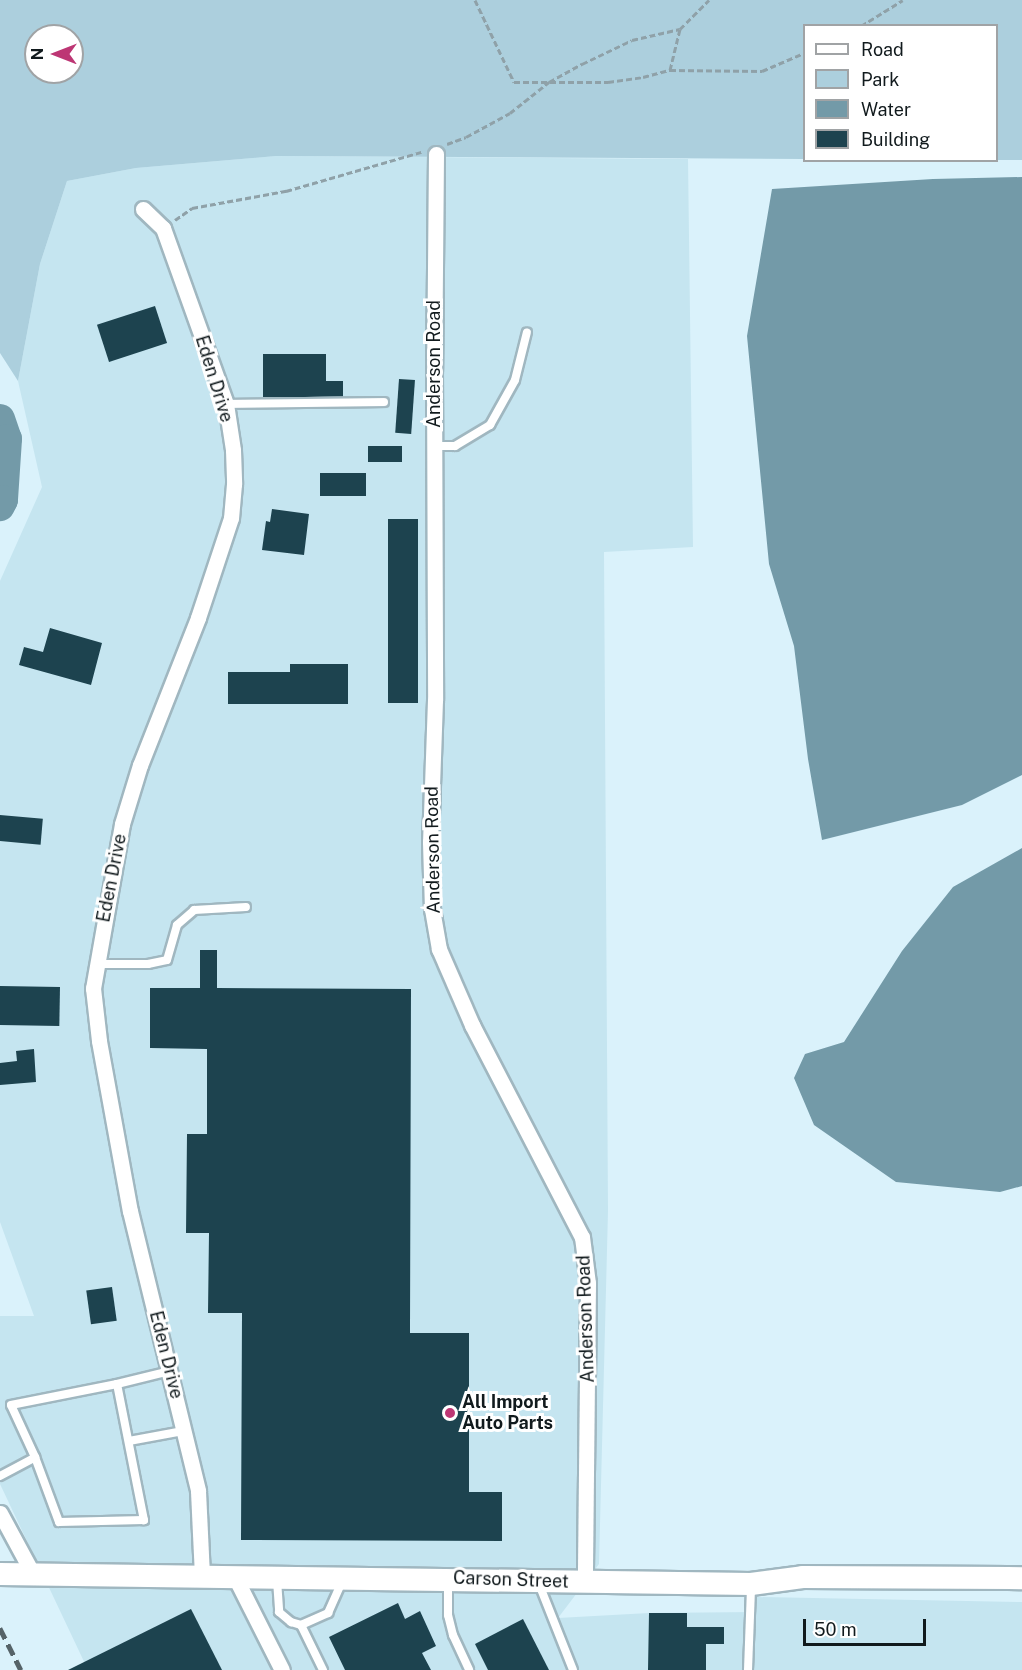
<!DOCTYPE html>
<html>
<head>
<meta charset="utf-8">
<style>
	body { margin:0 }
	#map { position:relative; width:1022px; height:1670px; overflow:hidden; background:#daf2fb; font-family:"Public Sans",sans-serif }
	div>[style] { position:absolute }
	.built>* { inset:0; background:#c5e5f0 }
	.green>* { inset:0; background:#accfdd }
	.water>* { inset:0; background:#739aa8 }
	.river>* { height:30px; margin:-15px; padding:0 15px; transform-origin:15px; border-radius:15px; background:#739aa8 }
	.building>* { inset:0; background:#1d434f; transform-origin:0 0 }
	.path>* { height:3px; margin-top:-1.5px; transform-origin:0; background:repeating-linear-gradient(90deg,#8fa1a8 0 6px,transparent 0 9px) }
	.roads { filter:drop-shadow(2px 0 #a0b7c0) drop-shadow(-2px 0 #a0b7c0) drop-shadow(0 2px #a0b7c0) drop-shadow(0 -2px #a0b7c0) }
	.lane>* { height:8px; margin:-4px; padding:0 4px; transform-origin:4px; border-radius:4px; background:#fff }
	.street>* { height:15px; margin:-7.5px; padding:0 7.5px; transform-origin:7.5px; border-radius:7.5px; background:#fff }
	.secondary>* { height:22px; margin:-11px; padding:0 11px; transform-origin:11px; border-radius:11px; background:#fff }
	.rail>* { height:4.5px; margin-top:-2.25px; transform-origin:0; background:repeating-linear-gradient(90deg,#556368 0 12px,transparent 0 18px) }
	.dots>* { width:16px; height:16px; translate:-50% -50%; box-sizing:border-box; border:3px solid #fff; border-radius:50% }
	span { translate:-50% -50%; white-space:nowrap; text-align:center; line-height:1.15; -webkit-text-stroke:6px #fff; paint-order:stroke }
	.street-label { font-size:18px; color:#111a1d }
	.poi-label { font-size:18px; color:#111a1d; font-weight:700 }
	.left { translate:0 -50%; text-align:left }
	.legend { position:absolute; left:803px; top:24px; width:195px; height:138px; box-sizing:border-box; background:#fff; border:2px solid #a0a3a5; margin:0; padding:8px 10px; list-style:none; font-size:18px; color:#111a1d }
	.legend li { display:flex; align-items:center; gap:12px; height:30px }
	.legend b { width:30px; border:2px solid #a0a3a5 }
	.north { position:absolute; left:24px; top:24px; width:60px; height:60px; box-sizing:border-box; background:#fff; border:2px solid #a0a3a5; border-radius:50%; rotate:270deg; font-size:16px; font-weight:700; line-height:24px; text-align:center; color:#111a1d }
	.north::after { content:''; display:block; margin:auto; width:21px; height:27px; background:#bd3674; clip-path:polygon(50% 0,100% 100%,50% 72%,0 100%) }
	.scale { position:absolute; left:803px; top:1619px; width:123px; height:27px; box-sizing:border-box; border:3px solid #111a1d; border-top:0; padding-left:8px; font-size:18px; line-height:21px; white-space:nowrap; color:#111a1d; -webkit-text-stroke:4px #fff; paint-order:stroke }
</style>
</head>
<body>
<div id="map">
	<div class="built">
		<div style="clip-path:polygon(276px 156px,688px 159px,693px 547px,604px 552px,608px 1211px,599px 1564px,558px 1618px,649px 1613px,756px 1612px,757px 1597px,1022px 1602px,1022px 1670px,88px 1670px,0 1484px,0 1316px,34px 1316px,0 1222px,0 581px,42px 487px,18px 381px,40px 264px,67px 181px,136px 168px)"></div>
	</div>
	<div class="green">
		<div style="clip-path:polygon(evenodd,0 0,1022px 0,1022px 160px,997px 160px,996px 26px,804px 26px,804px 159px,276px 156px,136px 168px,67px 181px,40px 264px,18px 381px,0 353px,0 0,36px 36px,72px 36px,72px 72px,36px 72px,36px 36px)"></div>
	</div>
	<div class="water">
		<div style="clip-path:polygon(1022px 177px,1022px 775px,962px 805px,822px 840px,808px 759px,794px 646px,769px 564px,747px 336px,772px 189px,933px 179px)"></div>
		<div style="clip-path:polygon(1022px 848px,1022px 1186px,1000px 1192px,896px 1182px,814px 1125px,794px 1078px,805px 1054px,844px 1042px,902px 951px,953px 887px)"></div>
	</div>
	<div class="river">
		<div style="left:0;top:419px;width:21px;rotate:71deg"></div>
		<div style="left:7px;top:439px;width:61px;rotate:93.8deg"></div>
		<div style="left:3px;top:500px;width:7px;rotate:117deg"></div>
	</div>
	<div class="building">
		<div style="left:155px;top:306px;width:39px;height:61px;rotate:72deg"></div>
		<div style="clip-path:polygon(263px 354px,326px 354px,326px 381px,343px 381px,343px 397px,263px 397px)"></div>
		<div style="left:399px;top:379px;width:16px;height:54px;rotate:4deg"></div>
		<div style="left:368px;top:446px;width:34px;height:16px"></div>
		<div style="left:320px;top:473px;width:46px;height:23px"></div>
		<div style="clip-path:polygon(272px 509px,309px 514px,304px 555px,262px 550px,266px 521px,270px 522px)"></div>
		<div style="left:388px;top:519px;width:30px;height:184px"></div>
		<div style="clip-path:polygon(50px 628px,102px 643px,91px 685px,19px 665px,24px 647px,43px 652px)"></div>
		<div style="clip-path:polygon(290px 664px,348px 664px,348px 704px,228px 704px,228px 672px,290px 672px)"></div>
		<div style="left:0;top:815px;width:43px;height:26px;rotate:5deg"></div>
		<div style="clip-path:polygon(200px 950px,217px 950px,217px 988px,411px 989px,410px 1333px,469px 1333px,469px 1492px,502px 1492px,502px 1541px,241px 1540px,242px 1313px,208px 1313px,209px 1233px,186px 1233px,187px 1134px,207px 1134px,207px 1049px,150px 1048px,150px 988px,200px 988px)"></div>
		<div style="left:0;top:986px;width:60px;height:39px;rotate:1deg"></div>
		<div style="clip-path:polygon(34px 1049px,36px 1082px,0 1085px,0 1063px,17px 1061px,16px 1051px)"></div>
		<div style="left:112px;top:1287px;width:34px;height:26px;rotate:82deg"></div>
		<div style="clip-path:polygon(398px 1603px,405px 1619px,420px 1611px,436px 1646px,422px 1653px,431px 1670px,345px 1670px,329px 1637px)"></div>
		<div style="clip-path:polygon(191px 1609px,222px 1670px,68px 1670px)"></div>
		<div style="clip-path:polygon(649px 1613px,687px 1613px,687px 1627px,724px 1627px,724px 1644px,706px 1644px,706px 1670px,648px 1670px)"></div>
		<div style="clip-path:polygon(523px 1619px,549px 1670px,488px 1670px,475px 1644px)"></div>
	</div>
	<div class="path">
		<div style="left:475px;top:0;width:91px;rotate:64.6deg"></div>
		<div style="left:514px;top:82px;width:94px"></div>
		<div style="left:608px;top:82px;width:35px;rotate:-8deg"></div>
		<div style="left:643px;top:77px;width:28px;rotate:-15deg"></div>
		<div style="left:670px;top:70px;width:42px;rotate:-76.3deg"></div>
		<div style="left:680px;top:29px;width:41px;rotate:-45deg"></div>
		<div style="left:861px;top:26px;width:49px;rotate:-31.8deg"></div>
		<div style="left:670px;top:70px;width:92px;rotate:0.6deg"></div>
		<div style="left:762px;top:71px;width:46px;rotate:-23.2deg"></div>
		<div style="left:447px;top:144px;width:20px;rotate:-20deg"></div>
		<div style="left:466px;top:137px;width:50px;rotate:-28.6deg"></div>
		<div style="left:510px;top:113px;width:50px;rotate:-38.5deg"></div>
		<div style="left:549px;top:82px;width:38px;rotate:-29deg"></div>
		<div style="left:582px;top:64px;width:55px;rotate:-25.6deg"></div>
		<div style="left:632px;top:40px;width:49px;rotate:-12.9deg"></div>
		<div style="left:175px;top:220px;width:21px;rotate:-35deg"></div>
		<div style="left:192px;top:208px;width:96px;rotate:-10.3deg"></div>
		<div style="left:286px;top:191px;width:141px;rotate:-16.1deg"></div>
	</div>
	<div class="roads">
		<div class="lane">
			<div style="left:226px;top:404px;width:158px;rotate:-0.7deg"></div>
			<div style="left:434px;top:446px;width:21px"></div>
			<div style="left:455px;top:446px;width:41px;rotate:-31deg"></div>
			<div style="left:490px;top:425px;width:51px;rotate:-60.9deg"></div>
			<div style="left:515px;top:380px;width:49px;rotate:-76deg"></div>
			<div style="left:97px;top:964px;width:51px"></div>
			<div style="left:148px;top:964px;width:19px;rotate:-12deg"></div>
			<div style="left:167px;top:960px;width:36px;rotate:-74deg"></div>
			<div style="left:177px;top:925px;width:23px;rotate:-41deg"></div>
			<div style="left:194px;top:910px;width:52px;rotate:-3.3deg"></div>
			<div style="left:117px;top:1384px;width:139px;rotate:78.8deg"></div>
			<div style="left:144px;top:1520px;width:85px;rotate:178.7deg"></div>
			<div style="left:59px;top:1522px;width:69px;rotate:-110.3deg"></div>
			<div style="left:35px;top:1457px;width:57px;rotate:-114.8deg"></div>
			<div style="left:11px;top:1405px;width:108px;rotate:-11.2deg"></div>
			<div style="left:117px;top:1384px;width:55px;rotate:-13.8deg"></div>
			<div style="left:129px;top:1441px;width:55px;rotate:-10.5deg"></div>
			<div style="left:0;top:1476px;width:40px;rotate:-28deg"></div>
			<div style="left:277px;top:1580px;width:32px;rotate:86deg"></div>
			<div style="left:279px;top:1612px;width:16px;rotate:40deg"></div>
			<div style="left:291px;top:1622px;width:10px;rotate:17deg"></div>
			<div style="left:301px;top:1625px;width:30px;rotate:-24deg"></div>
			<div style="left:328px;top:1613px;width:35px;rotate:-66deg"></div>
			<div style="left:448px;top:1583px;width:32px;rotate:90deg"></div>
			<div style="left:448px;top:1615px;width:21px;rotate:76deg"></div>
			<div style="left:453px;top:1635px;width:38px;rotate:65deg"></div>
			<div style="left:539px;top:1584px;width:92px;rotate:68.4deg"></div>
			<div style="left:301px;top:1625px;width:50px;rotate:63.9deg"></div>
			<div style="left:748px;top:1670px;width:82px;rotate:-87.9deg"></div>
		</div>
		<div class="street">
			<div style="left:436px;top:154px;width:217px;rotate:90.5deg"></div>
			<div style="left:434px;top:371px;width:329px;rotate:89.8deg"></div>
			<div style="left:435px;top:700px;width:142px;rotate:92deg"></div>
			<div style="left:430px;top:842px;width:67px;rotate:88.3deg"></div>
			<div style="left:432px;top:909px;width:41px;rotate:80.1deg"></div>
			<div style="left:439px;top:949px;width:83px;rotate:66.5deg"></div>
			<div style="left:472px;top:1025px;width:239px;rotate:62.6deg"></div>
			<div style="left:582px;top:1237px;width:46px;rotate:82.6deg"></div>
			<div style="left:588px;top:1283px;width:300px;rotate:90.6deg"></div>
			<div style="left:143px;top:209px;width:28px;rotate:44deg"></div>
			<div style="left:163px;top:228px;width:187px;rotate:70.3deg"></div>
			<div style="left:226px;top:404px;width:47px;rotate:81.3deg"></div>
			<div style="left:233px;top:450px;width:34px;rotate:88deg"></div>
			<div style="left:234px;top:484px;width:34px;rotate:95deg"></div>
			<div style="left:231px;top:518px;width:105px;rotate:108.3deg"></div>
			<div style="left:198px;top:618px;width:158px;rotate:111.5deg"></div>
			<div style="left:140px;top:765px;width:62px;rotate:107deg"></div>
			<div style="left:122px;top:824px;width:167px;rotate:100deg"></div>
			<div style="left:93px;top:988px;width:53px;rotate:83.5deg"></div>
			<div style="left:99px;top:1041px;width:173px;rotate:79.7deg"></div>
			<div style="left:130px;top:1211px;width:288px;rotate:76.3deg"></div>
			<div style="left:198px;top:1491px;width:84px;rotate:87.3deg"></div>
			<div style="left:0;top:1513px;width:69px;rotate:61.6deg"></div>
			<div style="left:234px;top:1575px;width:106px;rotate:63.2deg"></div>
		</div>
		<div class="secondary">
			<div style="left:0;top:1574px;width:751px;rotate:0.76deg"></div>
			<div style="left:751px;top:1584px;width:52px;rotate:-7.7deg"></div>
			<div style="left:803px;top:1577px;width:219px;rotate:0.3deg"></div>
		</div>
	</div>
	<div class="rail">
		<div style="left:0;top:1628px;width:47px;rotate:63.4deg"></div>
	</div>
	<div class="dots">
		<div style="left:450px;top:1413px;background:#bd3674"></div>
	</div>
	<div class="street-label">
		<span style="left:434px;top:364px;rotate:-90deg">Anderson Road</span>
		<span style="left:214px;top:379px;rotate:73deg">Eden Drive</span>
		<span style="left:433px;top:850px;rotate:-91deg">Anderson Road</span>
		<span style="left:112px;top:878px;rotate:-79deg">Eden Drive</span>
		<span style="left:586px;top:1319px;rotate:-92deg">Anderson Road</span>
		<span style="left:166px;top:1355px;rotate:76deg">Eden Drive</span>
		<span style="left:511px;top:1580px;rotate:2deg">Carson Street</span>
	</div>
	<div class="poi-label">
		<span class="left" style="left:462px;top:1413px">All Import<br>Auto Parts</span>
	</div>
	<ul class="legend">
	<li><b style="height:8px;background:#fff"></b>Road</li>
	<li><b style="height:16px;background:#accfdd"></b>Park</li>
	<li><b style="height:16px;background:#739aa8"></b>Water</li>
	<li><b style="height:16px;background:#1d434f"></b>Building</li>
	</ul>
	<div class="north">N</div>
	<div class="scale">50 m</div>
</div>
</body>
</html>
